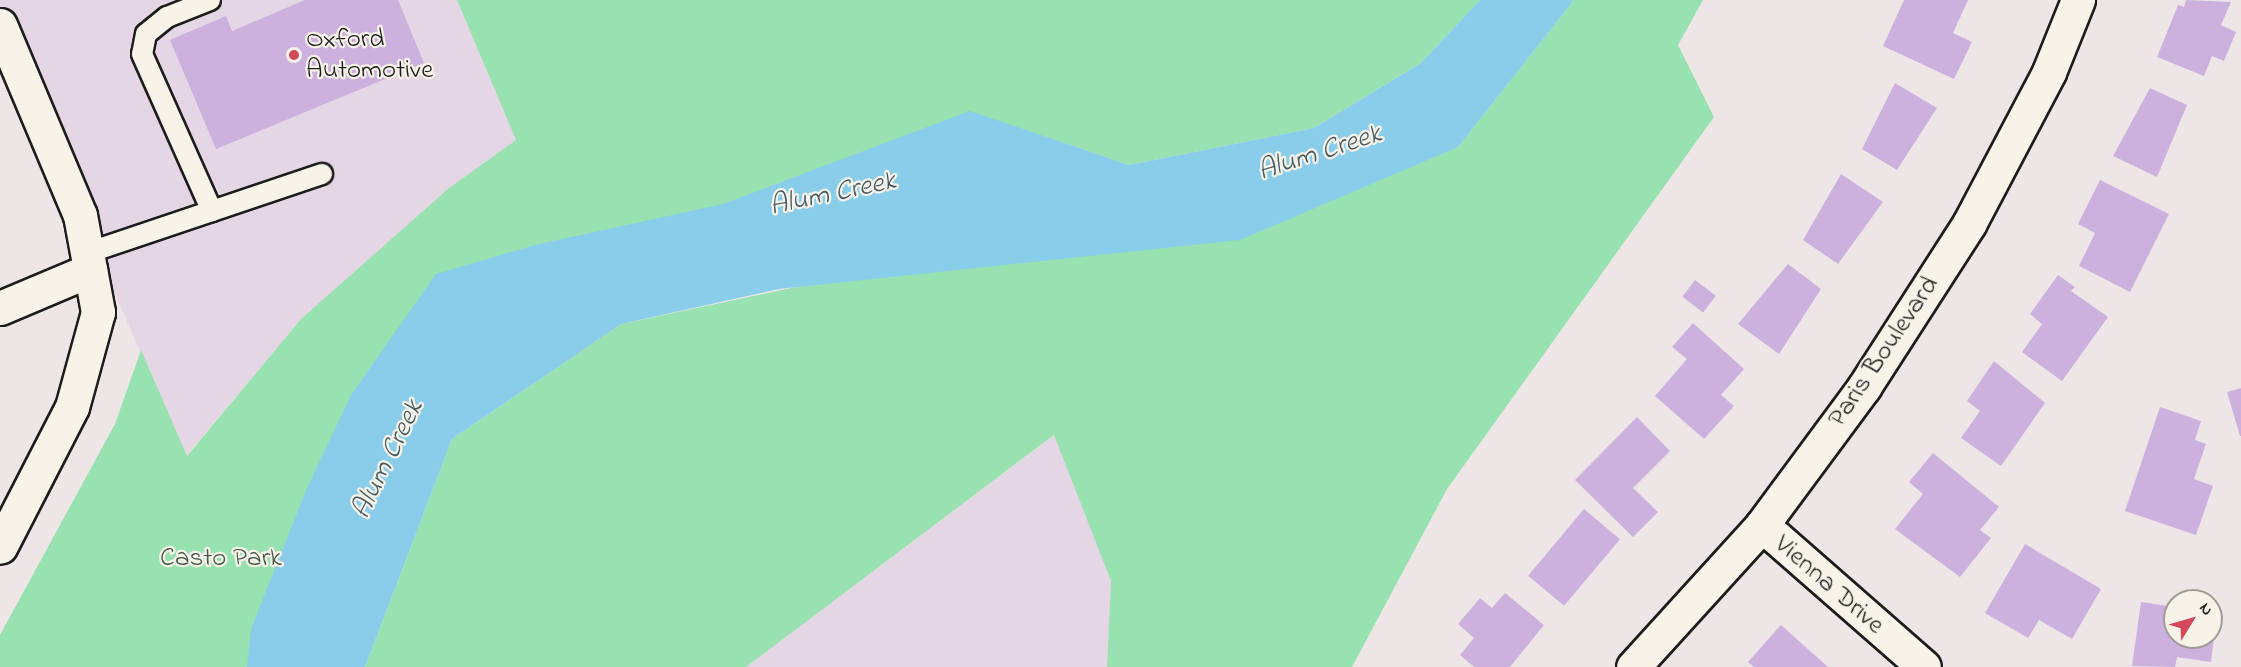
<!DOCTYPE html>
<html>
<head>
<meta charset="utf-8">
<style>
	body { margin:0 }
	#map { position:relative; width:2241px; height:667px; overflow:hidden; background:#eee6e6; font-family:"Indie Flower",sans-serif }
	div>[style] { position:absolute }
	.built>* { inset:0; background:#e4d6e4 }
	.green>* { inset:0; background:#98e1b1 }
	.water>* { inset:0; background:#89cdeb }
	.building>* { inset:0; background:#ccb1de; transform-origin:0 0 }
	.roads { filter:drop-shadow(2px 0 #1c1c1c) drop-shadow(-2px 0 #1c1c1c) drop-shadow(0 2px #1c1c1c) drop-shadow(0 -2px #1c1c1c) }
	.service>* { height:20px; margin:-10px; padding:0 10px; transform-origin:10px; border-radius:10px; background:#f7f3e8 }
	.minor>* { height:33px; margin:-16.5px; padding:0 16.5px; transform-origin:16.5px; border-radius:16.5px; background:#f7f3e8 }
	.tertiary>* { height:33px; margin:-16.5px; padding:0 16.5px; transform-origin:16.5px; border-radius:16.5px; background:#f7f3e8 }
	.dots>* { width:16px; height:16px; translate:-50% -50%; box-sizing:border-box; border:3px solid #f7f3e8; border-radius:50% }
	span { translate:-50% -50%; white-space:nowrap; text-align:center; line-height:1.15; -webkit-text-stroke:4.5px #f7f3e8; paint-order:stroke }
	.poi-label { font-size:27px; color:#1c1c1c }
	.left { translate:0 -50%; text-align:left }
	.street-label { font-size:27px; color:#1c1c1c }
	.park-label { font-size:27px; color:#415749 }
	.water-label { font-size:28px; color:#425a64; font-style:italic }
	.north { position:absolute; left:2163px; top:589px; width:60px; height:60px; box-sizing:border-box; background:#f7f3e8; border:2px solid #9f9d96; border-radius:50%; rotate:53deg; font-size:16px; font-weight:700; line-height:24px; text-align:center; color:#1c1c1c }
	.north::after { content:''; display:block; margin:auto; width:21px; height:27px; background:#d1495b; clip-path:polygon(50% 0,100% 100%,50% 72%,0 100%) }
</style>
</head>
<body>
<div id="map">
	<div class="built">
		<div style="clip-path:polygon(0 0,457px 0,516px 140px,449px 188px,301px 319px,186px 456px,0 32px)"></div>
		<div style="clip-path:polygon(1055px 435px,1111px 581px,1107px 667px,746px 667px)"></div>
	</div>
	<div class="green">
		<div style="clip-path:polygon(457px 0,1480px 0,1421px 63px,1314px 128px,1129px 165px,1010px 125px,776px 184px,447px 314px,330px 667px,0 667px,0 635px,115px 424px,141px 350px,187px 456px,301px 319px,449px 188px,516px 140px)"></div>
		<div style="clip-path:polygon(1574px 0,1703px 0,1678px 45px,1714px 117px,1447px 489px,1352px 667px,1107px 667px,1111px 581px,1054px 435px,746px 667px,365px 667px,452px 439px,621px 324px,1458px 147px)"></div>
	</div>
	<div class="water">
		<div style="clip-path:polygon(1480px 0,1574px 0,1458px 147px,1240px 240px,779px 289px,621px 324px,452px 439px,365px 667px,247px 667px,251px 629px,307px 488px,351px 395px,436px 274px,535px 245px,723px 204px,970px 111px,1129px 165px,1314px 128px,1421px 63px)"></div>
	</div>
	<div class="building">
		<div style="clip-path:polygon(305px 0,398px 0,424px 63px,216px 149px,170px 40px,226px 16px,232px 31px)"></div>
		<div style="clip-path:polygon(1904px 0,1968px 0,1953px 33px,1972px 42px,1954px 79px,1883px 46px)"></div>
		<div style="clip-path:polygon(2186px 0,2231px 2px,2221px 25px,2236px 32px,2224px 61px,2212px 56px,2204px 76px,2157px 57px,2178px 5px,2184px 7px)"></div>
		<div style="clip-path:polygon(1895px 83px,1937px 108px,1897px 170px,1862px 149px)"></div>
		<div style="clip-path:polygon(2150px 88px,2187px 105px,2157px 177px,2113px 156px)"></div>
		<div style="clip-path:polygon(1841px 174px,1883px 202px,1838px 264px,1803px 240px)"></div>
		<div style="clip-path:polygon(2100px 180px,2169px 214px,2130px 292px,2079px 266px,2095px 233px,2078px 224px)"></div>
		<div style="clip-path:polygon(1788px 264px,1821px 289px,1779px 354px,1738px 324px)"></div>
		<div style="clip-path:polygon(2058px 275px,2075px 287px,2071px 291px,2108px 317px,2062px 381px,2022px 352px,2042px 324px,2030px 314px)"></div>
		<div style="left:1695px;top:280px;width:26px;height:21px;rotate:37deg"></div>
		<div style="clip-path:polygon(1693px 323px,1744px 369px,1721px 395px,1734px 406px,1704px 439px,1655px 396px,1687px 359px,1672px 347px)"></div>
		<div style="clip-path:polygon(1994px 361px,2045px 403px,2001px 466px,1961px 438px,1980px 411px,1967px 401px)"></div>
		<div style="clip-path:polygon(2241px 388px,2241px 436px,2240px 436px,2227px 392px)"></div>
		<div style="clip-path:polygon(2160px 407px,2201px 421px,2195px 440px,2206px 444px,2194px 479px,2213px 486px,2196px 535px,2125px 511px)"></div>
		<div style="clip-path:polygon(1637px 417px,1670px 451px,1633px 488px,1658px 512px,1633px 537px,1575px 480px)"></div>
		<div style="clip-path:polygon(1933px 453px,1999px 507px,1980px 530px,1991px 538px,1960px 577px,1895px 529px,1923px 494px,1909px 482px)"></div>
		<div style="left:1584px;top:509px;width:47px;height:87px;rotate:40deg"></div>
		<div style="clip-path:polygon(2025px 544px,2101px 589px,2072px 639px,2039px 620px,2028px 638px,1985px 613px)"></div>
		<div style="clip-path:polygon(1505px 593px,1544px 625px,1510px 667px,1474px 667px,1460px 655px,1474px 638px,1458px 624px,1480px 598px,1492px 608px)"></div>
		<div style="clip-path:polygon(2141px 602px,2175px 607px,2175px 637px,2211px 637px,2211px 613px,2217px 614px,2211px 662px,2177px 657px,2175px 667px,2132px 666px)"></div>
		<div style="clip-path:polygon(1781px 625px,1828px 667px,1754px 667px,1748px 662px)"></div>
	</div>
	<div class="roads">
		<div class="service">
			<div style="left:210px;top:0;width:46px;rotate:158.4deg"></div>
			<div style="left:167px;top:17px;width:27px;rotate:141deg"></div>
			<div style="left:146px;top:34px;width:20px;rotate:101deg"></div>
			<div style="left:142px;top:54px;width:172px;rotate:66deg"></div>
			<div style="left:87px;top:253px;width:248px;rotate:-18.6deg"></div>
		</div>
		<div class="minor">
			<div style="left:0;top:25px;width:206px;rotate:67.2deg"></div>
			<div style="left:80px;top:215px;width:99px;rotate:79.5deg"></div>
			<div style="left:98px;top:312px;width:98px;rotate:105.3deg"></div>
			<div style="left:72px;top:407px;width:157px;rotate:117.2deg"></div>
			<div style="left:0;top:308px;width:98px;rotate:-22.9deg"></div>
			<div style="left:1762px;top:525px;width:215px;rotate:41.2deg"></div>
		</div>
		<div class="tertiary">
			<div style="left:1633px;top:667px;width:192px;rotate:-47.7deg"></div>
			<div style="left:1762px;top:525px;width:172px;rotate:-53.5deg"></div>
			<div style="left:1864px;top:387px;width:194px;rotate:-57.2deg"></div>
			<div style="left:1969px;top:224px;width:172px;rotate:-62.2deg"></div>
			<div style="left:2049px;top:72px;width:78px;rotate:-68.1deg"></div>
		</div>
	</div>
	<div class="dots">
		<div style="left:294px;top:55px;background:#d1495b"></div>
	</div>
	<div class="poi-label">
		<span class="left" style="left:306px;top:55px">Oxford<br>Automotive</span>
	</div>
	<div class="street-label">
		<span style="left:1884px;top:352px;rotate:-56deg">Paris Boulevard</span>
		<span style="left:1829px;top:585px;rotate:41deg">Vienna Drive</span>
	</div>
	<div class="park-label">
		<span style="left:221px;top:559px">Casto Park</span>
	</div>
	<div class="water-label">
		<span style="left:1320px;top:154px;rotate:-18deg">Alum Creek</span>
		<span style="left:833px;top:195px;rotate:-12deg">Alum Creek</span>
		<span style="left:389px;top:460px;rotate:-64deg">Alum Creek</span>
	</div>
	<div class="north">N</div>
</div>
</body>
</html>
